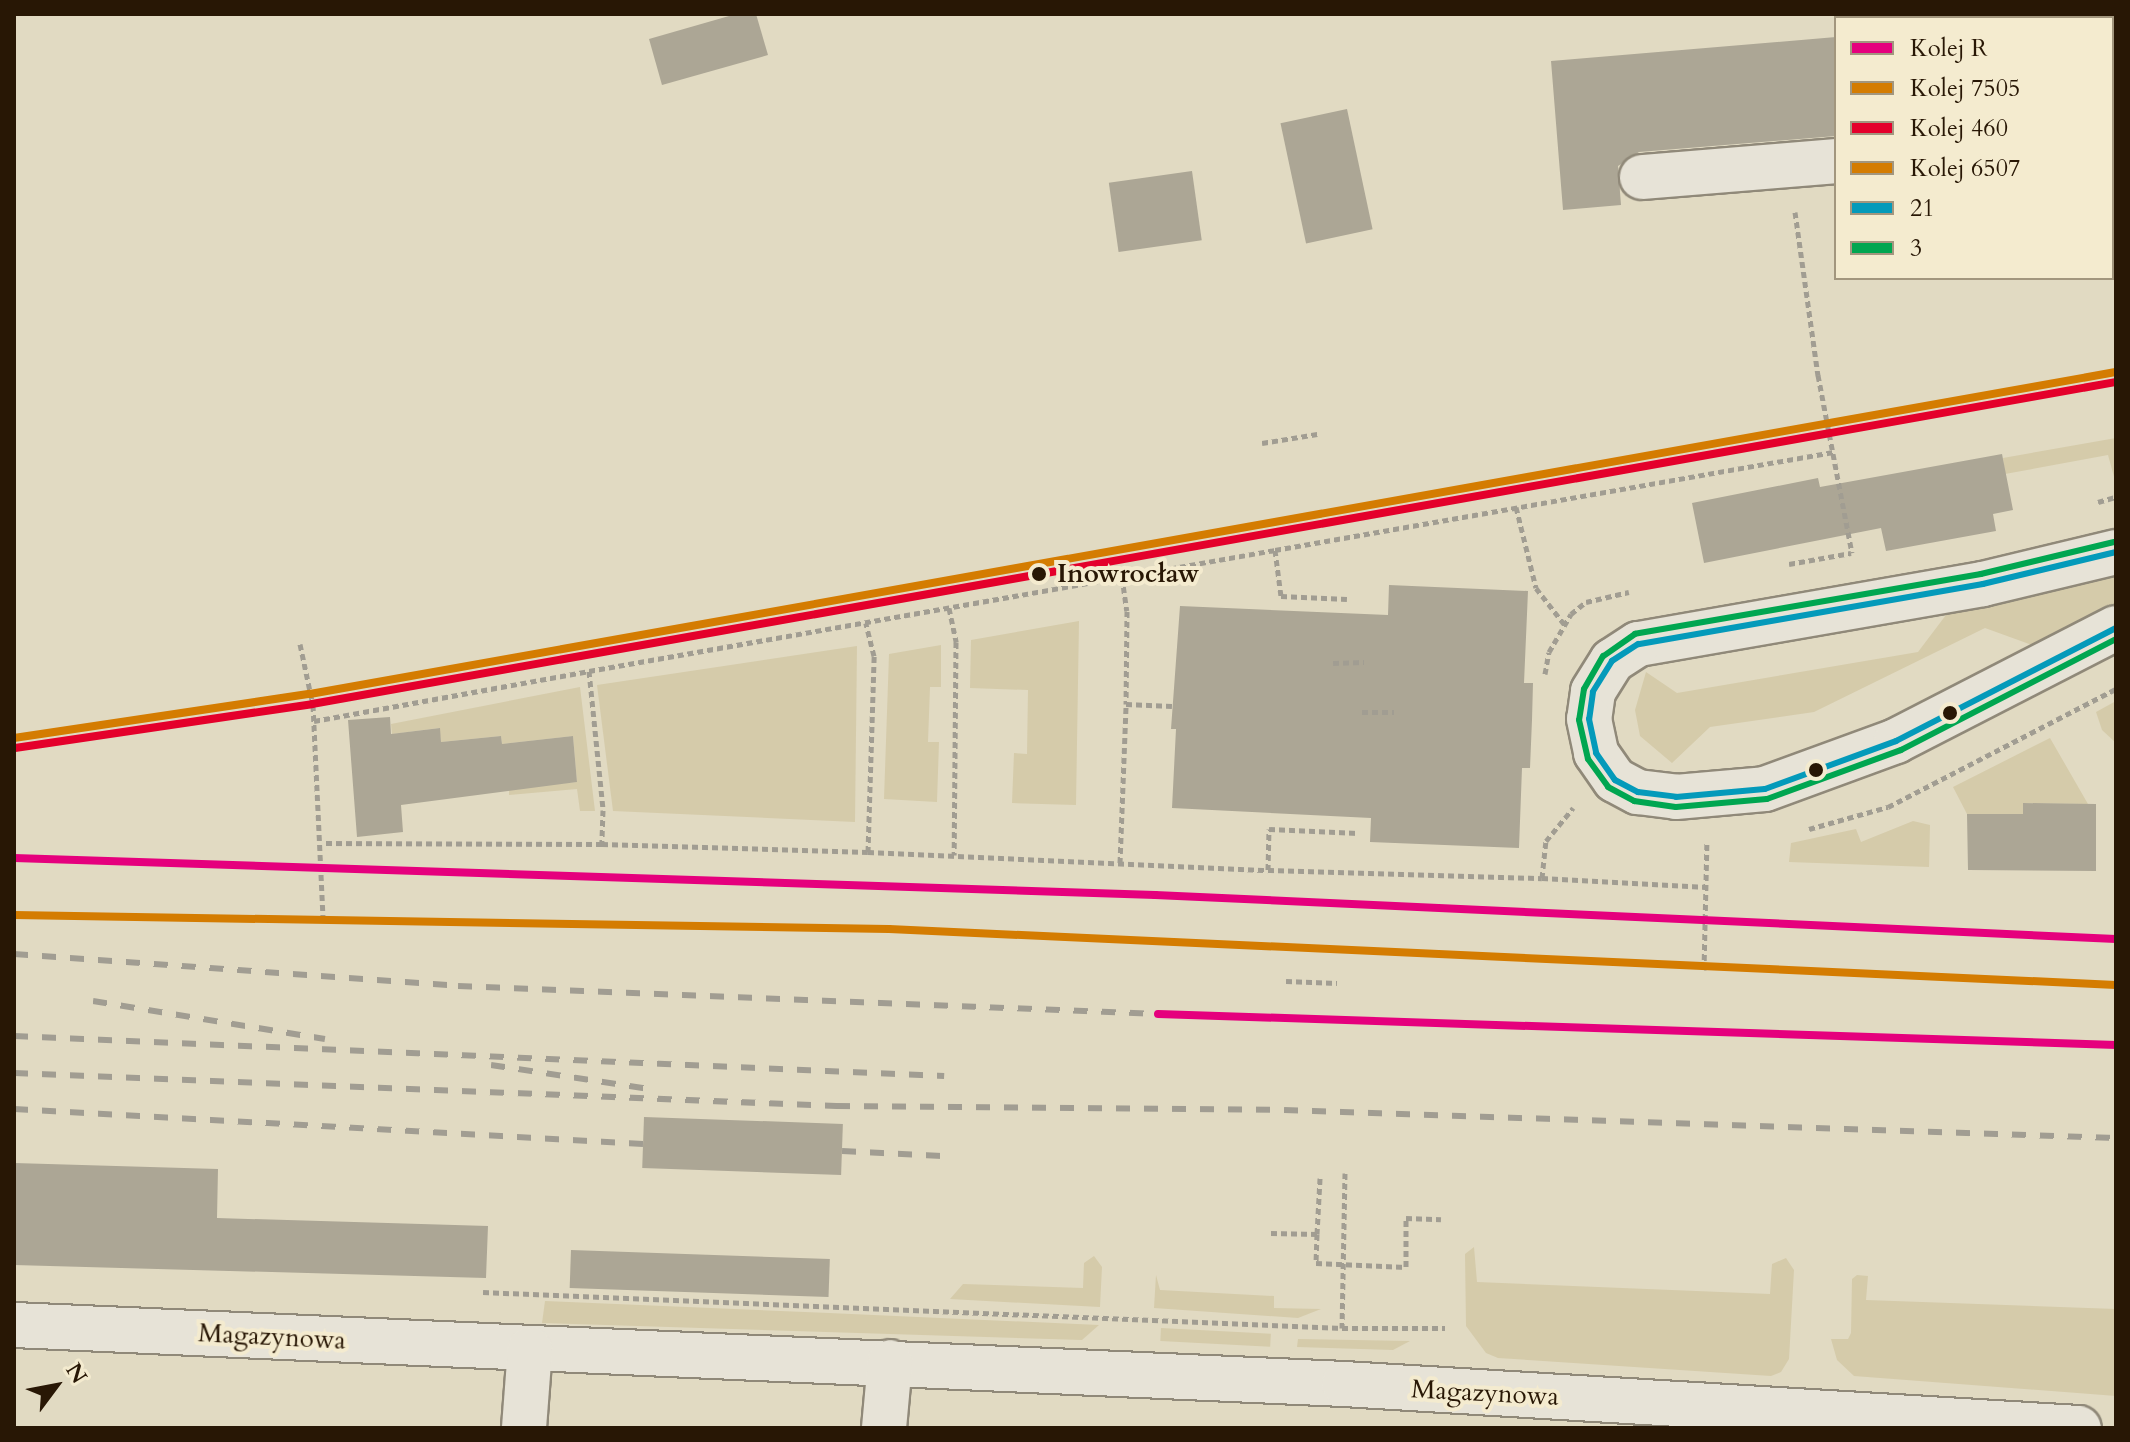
<!DOCTYPE html>
<html>
<head>
<meta charset="utf-8">
<style>
	body { margin:0 }
	#map { position:relative; width:2130px; height:1442px; overflow:hidden; background:#e1dac2; font-family:Cardo,serif }
	div>[style] { position:absolute }
	.green>* { inset:0; background:#d5cbaa; transform-origin:0 0 }
	.building>* { inset:0; background:#aca695; transform-origin:0 0 }
	.path>* { height:5px; margin-top:-2.5px; transform-origin:0; background:repeating-linear-gradient(90deg,#a19d92 0 6px,transparent 0 10px) }
	.roads { filter:drop-shadow(2px 0 #908979) drop-shadow(-2px 0 #908979) drop-shadow(0 2px #908979) drop-shadow(0 -2px #908979) }
	.minor>* { height:44px; margin:-22px; padding:0 22px; transform-origin:22px; border-radius:22px; background:#e7e3d7 }
	.rail>* { height:6px; margin-top:-3px; transform-origin:0; background:repeating-linear-gradient(90deg,#a19d92 0 14px,transparent 0 28px) }
	.bus-1>* { height:6px; margin:-3px; padding:0 3px; transform-origin:3px; border-radius:3px; background:#049aba }
	.bus-2>* { height:6px; margin:-3px; padding:0 3px; transform-origin:3px; border-radius:3px; background:#00a651 }
	.rail-1>* { height:8px; margin:-4px; padding:0 4px; transform-origin:4px; border-radius:4px; background:#e5007d }
	.rail-2>* { height:8px; margin:-4px; padding:0 4px; transform-origin:4px; border-radius:4px; background:#d47c01 }
	.rail-3>* { height:8px; margin:-4px; padding:0 4px; transform-origin:4px; border-radius:4px; background:#e4002b }
	.rail-4>* { height:8px; margin:-4px; padding:0 4px; transform-origin:4px; border-radius:4px; background:#d47c01 }
	.dots>* { width:22px; height:22px; translate:-50% -50%; box-sizing:border-box; border:4px solid #f4ebcf; border-radius:50% }
	span { translate:-50% -50%; white-space:nowrap; text-align:center; line-height:1.15; -webkit-text-stroke:8px #f4ebcf; paint-order:stroke }
	.stop-label { font-size:26px; color:#281705; font-weight:700 }
	.left { translate:0 -50%; text-align:left }
	.street-label { font-size:26px; color:#281705 }
	.frame { position:absolute; inset:0; border:16px solid #281705; pointer-events:none }
	.legend { position:absolute; left:1834px; top:16px; width:280px; height:264px; box-sizing:border-box; background:#f4ebcf; border:2px solid #a2967e; margin:0; padding:10px 14px; list-style:none; font-size:24px; color:#281705 }
	.legend li { display:flex; align-items:center; gap:16px; height:40px }
	.legend b { width:40px; border:2px solid #a2967e }
	.north { position:absolute; left:16px; top:1346px; width:80px; height:80px; -webkit-text-stroke:6px #f4ebcf; paint-order:stroke; rotate:58deg; font-size:22px; font-weight:700; line-height:32px; text-align:center; color:#281705 }
	.north::after { content:''; display:block; margin:auto; width:28px; height:36px; background:#281705; clip-path:polygon(50% 0,100% 100%,50% 72%,0 100%) }
</style>
</head>
<body>
<div id="map">
	<div class="green">
		<div style="clip-path:polygon(2116px 438px,2116px 484px,2108px 455px,2005px 474px,2003px 458px)"></div>
		<div style="clip-path:polygon(2116px 571px,2116px 607px,2035px 646px,1985px 628px,1814px 712px,1710px 727px,1672px 763px,1640px 736px,1635px 710px,1646px 672px,1677px 693px,1918px 652px,1952px 607px)"></div>
		<div style="clip-path:polygon(1079px 621px,1076px 805px,1012px 803px,1014px 753px,1027px 754px,1028px 690px,970px 688px,971px 640px)"></div>
		<div style="clip-path:polygon(941px 645px,941px 687px,930px 687px,928px 742px,939px 742px,937px 802px,884px 799px,889px 654px)"></div>
		<div style="clip-path:polygon(857px 646px,855px 822px,613px 811px,597px 685px)"></div>
		<div style="clip-path:polygon(580px 687px,595px 811px,580px 811px,577px 789px,509px 795px,509px 788px,577px 782px,573px 736px,502px 744px,501px 736px,441px 742px,439px 728px,392px 734px,391px 724px)"></div>
		<div style="clip-path:polygon(2116px 701px,2116px 743px,2102px 730px,2096px 712px)"></div>
		<div style="clip-path:polygon(2050px 738px,2088px 804px,2024px 803px,2023px 814px,1967px 814px,1953px 787px)"></div>
		<div style="clip-path:polygon(1913px 821px,1930px 825px,1929px 867px,1789px 862px,1791px 843px,1856px 829px,1861px 842px)"></div>
		<div style="clip-path:polygon(1474px 1247px,1477px 1282px,1770px 1294px,1772px 1264px,1786px 1258px,1794px 1270px,1789px 1359px,1781px 1372px,1771px 1376px,1498px 1358px,1486px 1353px,1466px 1326px,1465px 1254px)"></div>
		<div style="clip-path:polygon(1094px 1256px,1102px 1267px,1100px 1307px,950px 1299px,963px 1284px,1083px 1288px,1084px 1263px)"></div>
		<div style="clip-path:polygon(1156px 1275px,1160px 1290px,1274px 1296px,1274px 1308px,1321px 1309px,1298px 1318px,1154px 1308px)"></div>
		<div style="clip-path:polygon(1857px 1275px,1868px 1276px,1866px 1300px,2116px 1309px,2116px 1396px,1854px 1376px,1837px 1360px,1831px 1339px,1848px 1339px,1851px 1333px,1852px 1279px)"></div>
		<div style="clip-path:polygon(545px 1301px,829px 1313px,1099px 1325px,1082px 1340px,542px 1323px)"></div>
		<div style="left:1161px;top:1328px;width:110px;height:13px;rotate:3deg"></div>
		<div style="clip-path:polygon(1298px 1339px,1410px 1341px,1393px 1350px,1297px 1347px)"></div>
	</div>
	<div class="building">
		<div style="clip-path:polygon(736px 14px,756px 14px,768px 55px,662px 85px,649px 39px)"></div>
		<div style="clip-path:polygon(1836px 37px,1836px 136px,1639px 152px,1618px 166px,1621px 205px,1563px 210px,1551px 61px)"></div>
		<div style="left:1347px;top:109px;width:123px;height:68px;rotate:78deg"></div>
		<div style="left:1192px;top:171px;width:70px;height:84px;rotate:82deg"></div>
		<div style="clip-path:polygon(2002px 454px,2013px 510px,1993px 514px,1996px 531px,1886px 551px,1881px 528px,1704px 563px,1692px 503px,1818px 478px,1820px 487px)"></div>
		<div style="clip-path:polygon(1389px 585px,1528px 591px,1524px 683px,1533px 683px,1532px 720px,1530px 768px,1522px 768px,1519px 848px,1370px 842px,1371px 818px,1172px 808px,1176px 729px,1171px 729px,1180px 606px,1388px 615px)"></div>
		<div style="clip-path:polygon(390px 717px,391px 734px,440px 728px,441px 742px,501px 736px,502px 744px,573px 736px,577px 782px,401px 805px,403px 832px,357px 837px,348px 720px)"></div>
		<div style="clip-path:polygon(2023px 803px,2096px 804px,2096px 871px,1968px 870px,1967px 814px,2023px 814px)"></div>
		<div style="left:644px;top:1117px;width:199px;height:51px;rotate:2deg"></div>
		<div style="clip-path:polygon(14px 1163px,218px 1169px,217px 1218px,488px 1226px,486px 1278px,14px 1265px)"></div>
		<div style="left:571px;top:1250px;width:259px;height:38px;rotate:2deg"></div>
	</div>
	<div class="path">
		<div style="left:1795px;top:212px;width:165px;rotate:82deg"></div>
		<div style="left:1818px;top:375px;width:181px;rotate:79.2deg"></div>
		<div style="left:1262px;top:443px;width:56px;rotate:-9.3deg"></div>
		<div style="left:2098px;top:502px;width:19px;rotate:-16deg"></div>
		<div style="left:1516px;top:507px;width:83px;rotate:76.1deg"></div>
		<div style="left:1536px;top:588px;width:46px;rotate:52.1deg"></div>
		<div style="left:1275px;top:550px;width:567px;rotate:-9.96deg"></div>
		<div style="left:1789px;top:564px;width:63px;rotate:-10.1deg"></div>
		<div style="left:1122px;top:577px;width:34px;rotate:82deg"></div>
		<div style="left:1127px;top:611px;width:93px;rotate:90.6deg"></div>
		<div style="left:949px;top:608px;width:35px;rotate:78deg"></div>
		<div style="left:956px;top:642px;width:213px;rotate:90.5deg"></div>
		<div style="left:300px;top:644px;width:62px;rotate:78deg"></div>
		<div style="left:313px;top:705px;width:216px;rotate:87.3deg"></div>
		<div style="left:1333px;top:663px;width:31px;rotate:-2deg"></div>
		<div style="left:589px;top:671px;width:697px;rotate:-10deg"></div>
		<div style="left:1275px;top:550px;width:46px;rotate:82.6deg"></div>
		<div style="left:1281px;top:596px;width:66px;rotate:2.6deg"></div>
		<div style="left:1545px;top:674px;width:22px;rotate:-80deg"></div>
		<div style="left:1549px;top:652px;width:44px;rotate:-59.9deg"></div>
		<div style="left:1571px;top:614px;width:19px;rotate:-39deg"></div>
		<div style="left:1586px;top:602px;width:44px;rotate:-13.1deg"></div>
		<div style="left:1362px;top:712px;width:32px"></div>
		<div style="left:314px;top:721px;width:280px;rotate:-10.3deg"></div>
		<div style="left:589px;top:671px;width:140px;rotate:84.2deg"></div>
		<div style="left:603px;top:810px;width:34px;rotate:92deg"></div>
		<div style="left:602px;top:844px;width:280px;rotate:-179.8deg"></div>
		<div style="left:1809px;top:829px;width:82px;rotate:-15.6deg"></div>
		<div style="left:1888px;top:807px;width:257px;rotate:-27.4deg"></div>
		<div style="left:602px;top:844px;width:266px;rotate:1.7deg"></div>
		<div style="left:868px;top:852px;width:196px;rotate:-88.2deg"></div>
		<div style="left:874px;top:656px;width:34px;rotate:-104deg"></div>
		<div style="left:868px;top:852px;width:400px;rotate:2.6deg"></div>
		<div style="left:1268px;top:870px;width:41px;rotate:-88.6deg"></div>
		<div style="left:1269px;top:829px;width:89px;rotate:2.6deg"></div>
		<div style="left:1120px;top:863px;width:159px;rotate:-87.8deg"></div>
		<div style="left:1126px;top:704px;width:46px;rotate:2.5deg"></div>
		<div style="left:1268px;top:870px;width:274px;rotate:1.7deg"></div>
		<div style="left:1542px;top:878px;width:37px;rotate:-84deg"></div>
		<div style="left:1546px;top:841px;width:43px;rotate:-50.7deg"></div>
		<div style="left:1542px;top:878px;width:165px;rotate:3.1deg"></div>
		<div style="left:1704px;top:970px;width:128px;rotate:-88.7deg"></div>
		<div style="left:1286px;top:981px;width:51px;rotate:2.2deg"></div>
		<div style="left:1345px;top:1173px;width:155px;rotate:91.1deg"></div>
		<div style="left:1342px;top:1328px;width:103px"></div>
		<div style="left:1271px;top:1233px;width:46px;rotate:1.2deg"></div>
		<div style="left:1317px;top:1234px;width:56px;rotate:-86.9deg"></div>
		<div style="left:1317px;top:1234px;width:29px;rotate:92deg"></div>
		<div style="left:1316px;top:1263px;width:90px;rotate:2.5deg"></div>
		<div style="left:1406px;top:1267px;width:49px;rotate:-90deg"></div>
		<div style="left:1406px;top:1218px;width:35px;rotate:2deg"></div>
		<div style="left:483px;top:1292px;width:860px;rotate:2.4deg"></div>
	</div>
	<div class="roads">
		<div class="minor">
			<div style="left:1975px;top:14px;width:4px;rotate:90deg"></div>
			<div style="left:1642px;top:177px;width:195px;rotate:-4.7deg"></div>
			<div style="left:2116px;top:552px;width:137px;rotate:166.5deg"></div>
			<div style="left:1983px;top:584px;width:350px;rotate:170.1deg"></div>
			<div style="left:1638px;top:644px;width:31px;rotate:147deg"></div>
			<div style="left:1612px;top:661px;width:36px;rotate:122deg"></div>
			<div style="left:1593px;top:692px;width:27px;rotate:98deg"></div>
			<div style="left:1589px;top:719px;width:35px;rotate:78deg"></div>
			<div style="left:1596px;top:753px;width:33px;rotate:55deg"></div>
			<div style="left:1615px;top:780px;width:26px;rotate:28deg"></div>
			<div style="left:1638px;top:792px;width:38px;rotate:7deg"></div>
			<div style="left:1676px;top:797px;width:89px;rotate:-5.1deg"></div>
			<div style="left:1765px;top:789px;width:140px;rotate:-20.1deg"></div>
			<div style="left:1896px;top:741px;width:247px;rotate:-27.2deg"></div>
			<div style="left:14px;top:1325px;width:1331px;rotate:2.54deg"></div>
			<div style="left:1344px;top:1384px;width:736px;rotate:3.43deg"></div>
			<div style="left:524px;top:1428px;width:79px;rotate:-85.7deg"></div>
			<div style="left:884px;top:1428px;width:66px;rotate:-84.8deg"></div>
		</div>
	</div>
	<div class="rail">
		<div style="left:14px;top:954px;width:445px;rotate:4.1deg"></div>
		<div style="left:458px;top:986px;width:701px;rotate:2.29deg"></div>
		<div style="left:93px;top:1001px;width:235px;rotate:9.3deg"></div>
		<div style="left:14px;top:1036px;width:931px;rotate:2.46deg"></div>
		<div style="left:491px;top:1065px;width:160px;rotate:8.6deg"></div>
		<div style="left:14px;top:1073px;width:823px;rotate:2.3deg"></div>
		<div style="left:836px;top:1106px;width:448px;rotate:0.5deg"></div>
		<div style="left:1284px;top:1110px;width:832px;rotate:1.93deg"></div>
		<div style="left:14px;top:1109px;width:630px;rotate:3.18deg"></div>
		<div style="left:842px;top:1151px;width:100px;rotate:2.9deg"></div>
	</div>
	<div class="bus-1">
		<div style="left:2116px;top:552px;width:137px;rotate:166.5deg"></div>
		<div style="left:1983px;top:584px;width:350px;rotate:170.1deg"></div>
		<div style="left:1638px;top:644px;width:31px;rotate:147deg"></div>
		<div style="left:1612px;top:661px;width:36px;rotate:122deg"></div>
		<div style="left:1593px;top:692px;width:27px;rotate:98deg"></div>
		<div style="left:1589px;top:719px;width:35px;rotate:78deg"></div>
		<div style="left:1596px;top:753px;width:33px;rotate:55deg"></div>
		<div style="left:1615px;top:780px;width:26px;rotate:28deg"></div>
		<div style="left:1638px;top:792px;width:38px;rotate:7deg"></div>
		<div style="left:1676px;top:797px;width:89px;rotate:-5.1deg"></div>
		<div style="left:1765px;top:789px;width:140px;rotate:-20.1deg"></div>
		<div style="left:1896px;top:741px;width:247px;rotate:-27.2deg"></div>
	</div>
	<div class="bus-2">
		<div style="left:2114px;top:542px;width:137px;rotate:166.5deg"></div>
		<div style="left:1981px;top:574px;width:351px;rotate:170.2deg"></div>
		<div style="left:1635px;top:634px;width:39px;rotate:145deg"></div>
		<div style="left:1603px;top:656px;width:38px;rotate:120deg"></div>
		<div style="left:1584px;top:689px;width:31px;rotate:99deg"></div>
		<div style="left:1579px;top:720px;width:40px;rotate:77deg"></div>
		<div style="left:1588px;top:759px;width:34px;rotate:54deg"></div>
		<div style="left:1608px;top:787px;width:30px;rotate:28deg"></div>
		<div style="left:1634px;top:801px;width:42px;rotate:8.1deg"></div>
		<div style="left:1676px;top:807px;width:91px;rotate:-5deg"></div>
		<div style="left:1767px;top:799px;width:143px;rotate:-20.1deg"></div>
		<div style="left:1901px;top:750px;width:242px;rotate:-27.3deg"></div>
	</div>
	<div class="rail-1">
		<div style="left:14px;top:858px;width:1142px;rotate:1.86deg"></div>
		<div style="left:1155px;top:895px;width:962px;rotate:2.62deg"></div>
		<div style="left:1158px;top:1014px;width:959px;rotate:1.85deg"></div>
	</div>
	<div class="rail-2">
		<div style="left:14px;top:738px;width:299px;rotate:-8.5deg"></div>
		<div style="left:310px;top:694px;width:1834px;rotate:-10.11deg"></div>
	</div>
	<div class="rail-3">
		<div style="left:15px;top:748px;width:300px;rotate:-8.4deg"></div>
		<div style="left:312px;top:704px;width:1833px;rotate:-10.12deg"></div>
	</div>
	<div class="rail-4">
		<div style="left:14px;top:915px;width:875px;rotate:0.92deg"></div>
		<div style="left:889px;top:929px;width:1228px;rotate:2.61deg"></div>
	</div>
	<div class="dots">
		<div style="left:1039px;top:574px;background:#281705"></div>
		<div style="left:1950px;top:713px;background:#281705"></div>
		<div style="left:1816px;top:770px;background:#281705"></div>
	</div>
	<div class="stop-label">
		<span class="left" style="left:1057px;top:574px">Inowrocław</span>
	</div>
	<div class="street-label">
		<span style="left:272px;top:1337px;rotate:3deg">Magazynowa</span>
		<span style="left:1485px;top:1393px;rotate:3deg">Magazynowa</span>
	</div>
	<div class="frame"></div>
	<ul class="legend">
	<li><b style="height:10px;background:#e5007d"></b>Kolej R</li>
	<li><b style="height:10px;background:#d47c01"></b>Kolej 7505</li>
	<li><b style="height:10px;background:#e4002b"></b>Kolej 460</li>
	<li><b style="height:10px;background:#d47c01"></b>Kolej 6507</li>
	<li><b style="height:10px;background:#049aba"></b>21</li>
	<li><b style="height:10px;background:#00a651"></b>3</li>
	</ul>
	<div class="north">N</div>
</div>
</body>
</html>
